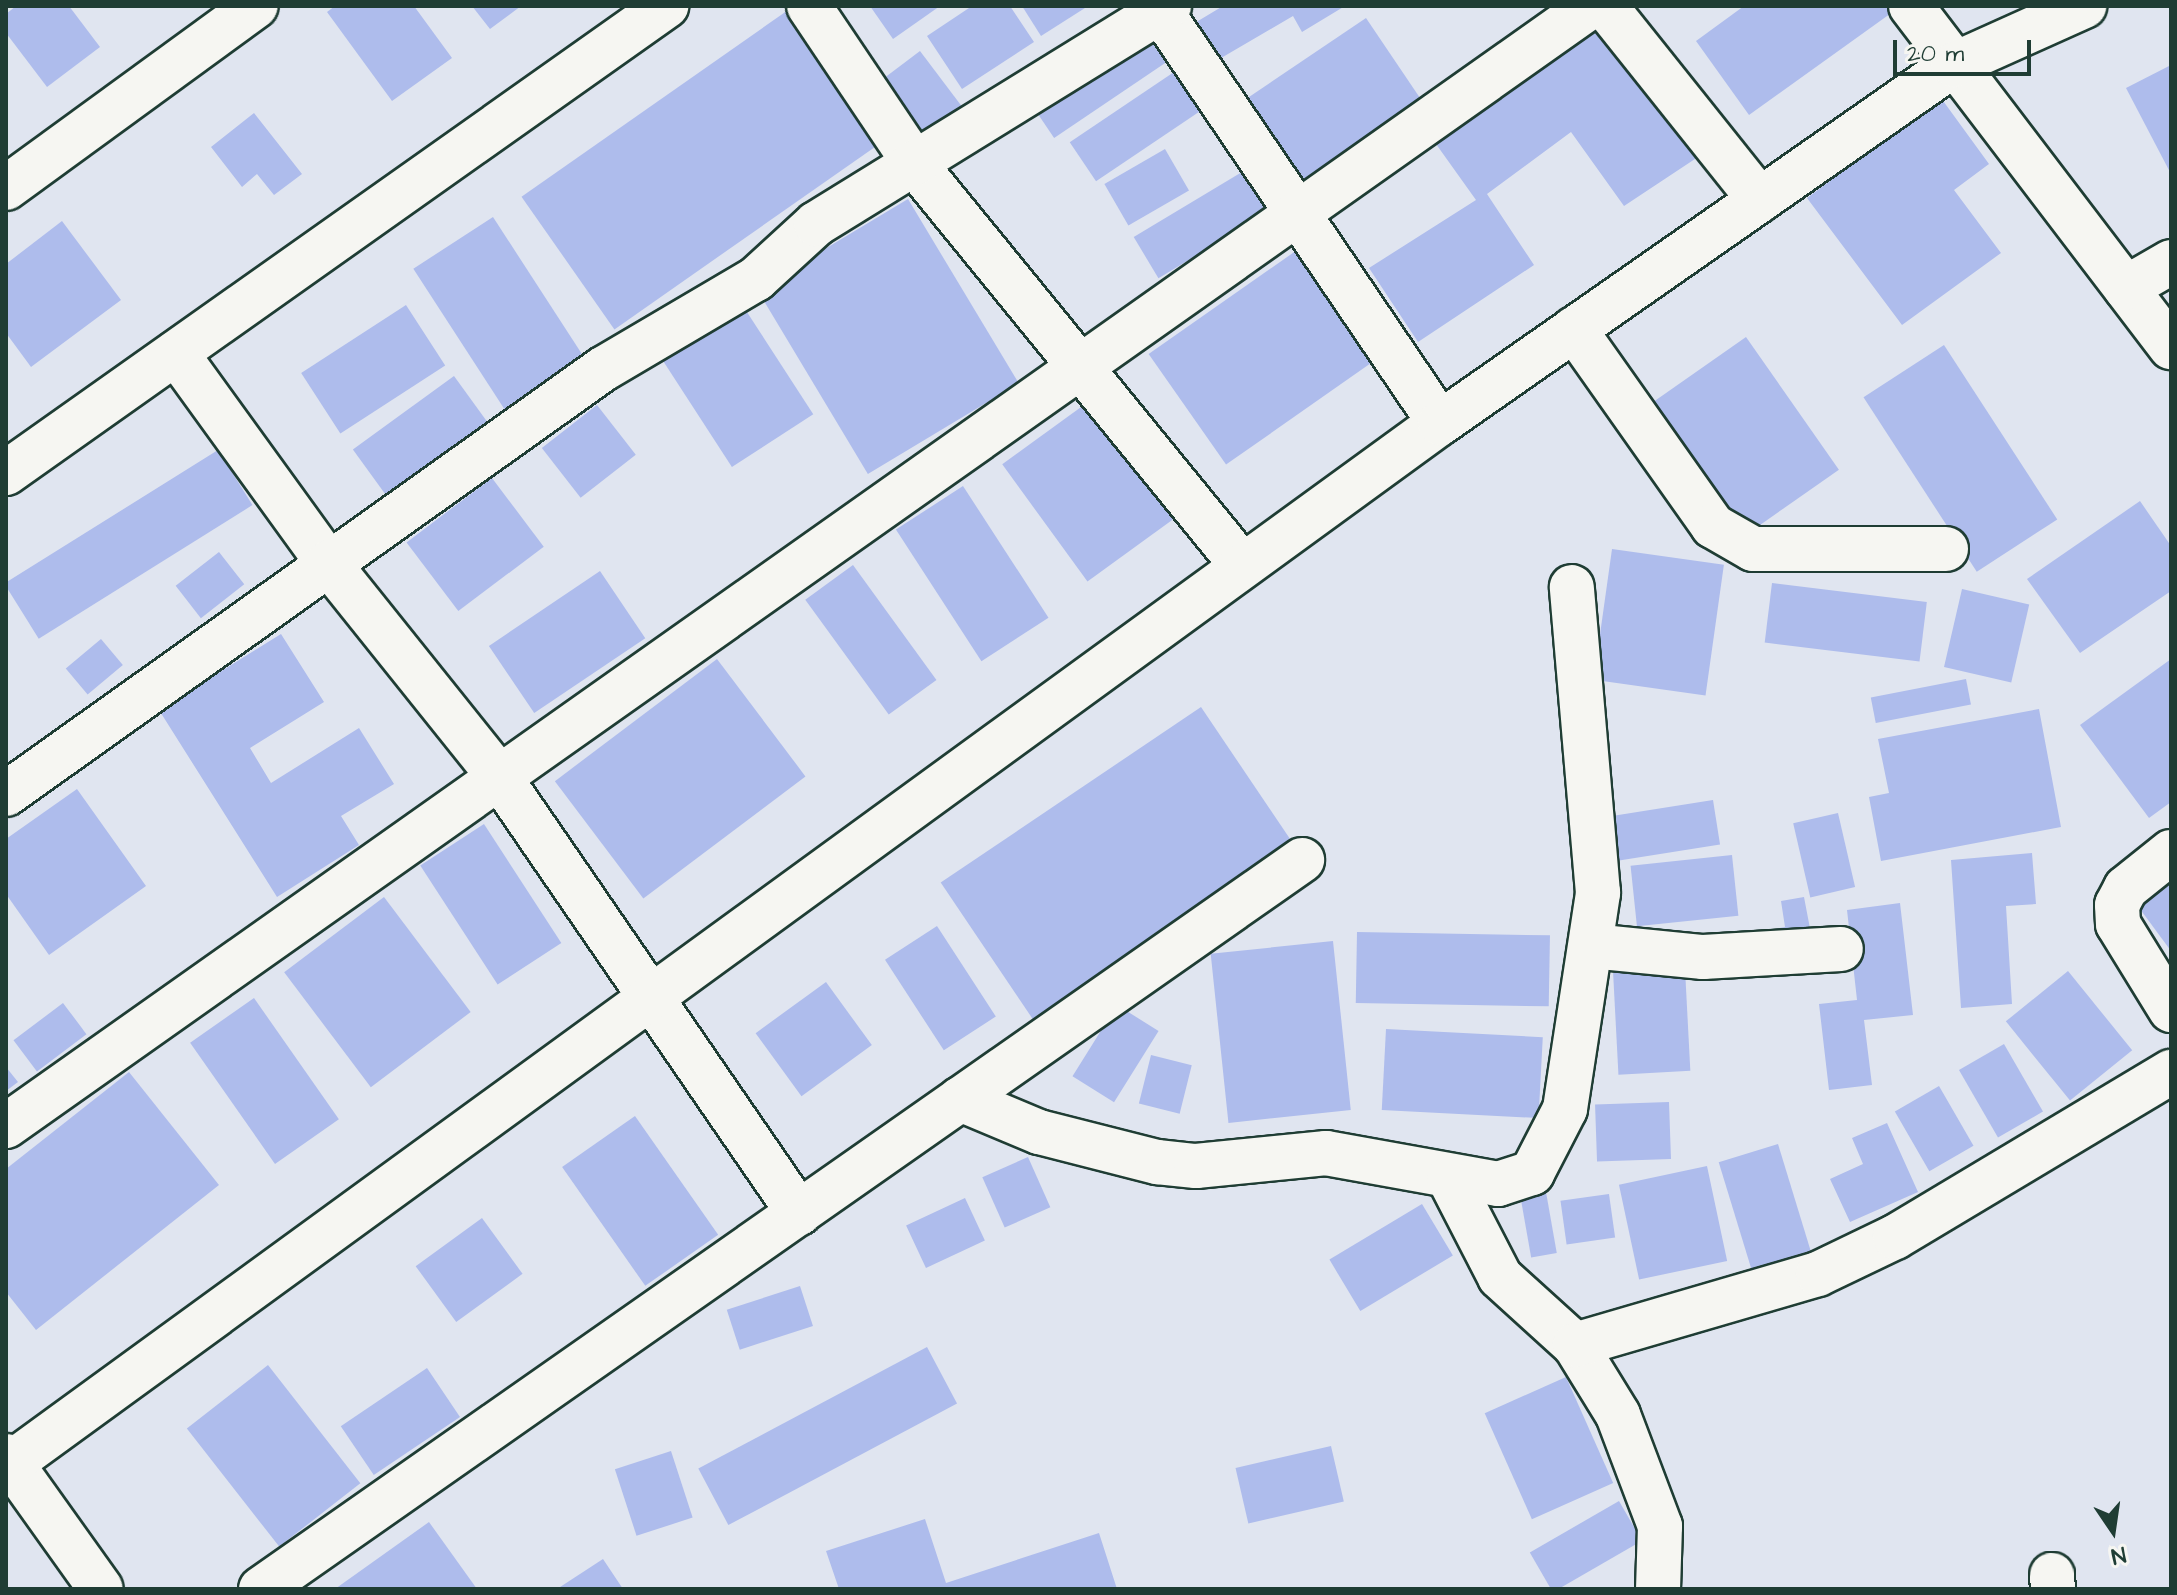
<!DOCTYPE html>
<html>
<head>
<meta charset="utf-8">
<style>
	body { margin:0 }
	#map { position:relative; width:2177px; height:1595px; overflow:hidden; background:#e0e5f0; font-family:"Architects Daughter",sans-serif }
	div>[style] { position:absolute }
	.building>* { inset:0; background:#aebcec; transform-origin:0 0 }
	.roads { filter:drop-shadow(2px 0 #1f3d34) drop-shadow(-2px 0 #1f3d34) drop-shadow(0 2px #1f3d34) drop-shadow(0 -2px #1f3d34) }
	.minor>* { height:44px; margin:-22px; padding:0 22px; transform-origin:22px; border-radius:22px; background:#f6f6f2 }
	span { translate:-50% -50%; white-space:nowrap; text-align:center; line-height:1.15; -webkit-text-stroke:8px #f6f6f2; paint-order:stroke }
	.frame { position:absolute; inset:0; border:8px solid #1f3d34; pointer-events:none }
	.north { position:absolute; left:2073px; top:1491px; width:80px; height:80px; -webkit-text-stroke:6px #f6f6f2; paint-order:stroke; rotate:167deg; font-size:22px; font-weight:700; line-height:32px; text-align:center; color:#1f3d34 }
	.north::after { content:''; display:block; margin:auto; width:28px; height:36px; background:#1f3d34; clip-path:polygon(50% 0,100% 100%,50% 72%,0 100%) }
	.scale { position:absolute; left:1893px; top:40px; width:138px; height:36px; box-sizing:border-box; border:4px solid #1f3d34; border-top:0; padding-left:10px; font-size:24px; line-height:28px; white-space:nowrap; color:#1f3d34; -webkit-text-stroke:6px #f6f6f2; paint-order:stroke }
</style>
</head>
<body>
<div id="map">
	<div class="building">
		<div style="clip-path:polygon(16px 6px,69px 6px,100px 47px,47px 87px,6px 33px,6px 14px)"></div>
		<div style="clip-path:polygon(335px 6px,414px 6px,452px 58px,392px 101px,327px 12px)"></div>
		<div style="clip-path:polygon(472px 6px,521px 6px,490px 29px)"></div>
		<div style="clip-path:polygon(870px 6px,940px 6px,893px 39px)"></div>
		<div style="clip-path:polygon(972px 6px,1010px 6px,1034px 42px,962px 89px,927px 36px)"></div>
		<div style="clip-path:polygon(1022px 6px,1084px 6px,1085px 8px,1041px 36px)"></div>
		<div style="clip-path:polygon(1223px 6px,1345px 6px,1302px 32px,1293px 16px,1216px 61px,1193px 24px)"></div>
		<div style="clip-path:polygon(1744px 6px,1901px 6px,1749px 115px,1696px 41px)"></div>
		<div style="left:791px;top:8px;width:162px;height:329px;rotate:55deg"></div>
		<div style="clip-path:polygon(1592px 13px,1701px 155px,1624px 206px,1571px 132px,1487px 194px,1534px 265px,1418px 342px,1369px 268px,1476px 200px,1426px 130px)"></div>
		<div style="left:1366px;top:18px;width:99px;height:146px;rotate:56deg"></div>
		<div style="left:1150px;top:19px;width:45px;height:146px;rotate:56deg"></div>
		<div style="left:920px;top:51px;width:69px;height:56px;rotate:53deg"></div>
		<div style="clip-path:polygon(2171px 65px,2171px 174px,2126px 88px)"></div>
		<div style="left:1180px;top:68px;width:47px;height:133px;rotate:56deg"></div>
		<div style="clip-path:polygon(1941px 98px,1989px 164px,1954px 190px,2001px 253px,1902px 325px,1807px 198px)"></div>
		<div style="clip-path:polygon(254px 113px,302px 174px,274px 195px,257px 174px,242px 187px,211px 147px)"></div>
		<div style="left:1165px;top:149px;width:48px;height:70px;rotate:60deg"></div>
		<div style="left:1252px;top:166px;width:48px;height:138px;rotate:59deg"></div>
		<div style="left:908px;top:199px;width:215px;height:176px;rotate:59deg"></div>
		<div style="left:493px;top:217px;width:171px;height:95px;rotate:57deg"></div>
		<div style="clip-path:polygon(62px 221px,121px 300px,31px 367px,6px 333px,6px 264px)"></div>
		<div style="left:1310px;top:241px;width:135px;height:197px;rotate:55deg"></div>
		<div style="left:406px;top:305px;width:72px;height:125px;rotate:57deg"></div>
		<div style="left:743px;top:306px;width:129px;height:97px;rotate:57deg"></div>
		<div style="left:1746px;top:337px;width:162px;height:112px;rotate:55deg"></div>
		<div style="left:1944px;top:345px;width:208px;height:96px;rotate:57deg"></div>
		<div style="left:454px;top:376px;width:58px;height:125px;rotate:54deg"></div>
		<div style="left:1088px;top:402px;width:145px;height:106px;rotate:54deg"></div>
		<div style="left:597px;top:405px;width:63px;height:70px;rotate:52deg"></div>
		<div style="left:218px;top:450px;width:65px;height:252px;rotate:58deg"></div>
		<div style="left:492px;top:478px;width:86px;height:107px;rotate:53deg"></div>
		<div style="left:963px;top:486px;width:157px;height:80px;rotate:57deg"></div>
		<div style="clip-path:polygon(2140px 501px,2171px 546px,2171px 591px,2080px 653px,2027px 579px)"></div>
		<div style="left:1612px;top:549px;width:113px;height:132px;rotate:8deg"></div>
		<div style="left:219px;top:552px;width:41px;height:55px;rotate:52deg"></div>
		<div style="left:853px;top:565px;width:142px;height:59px;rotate:54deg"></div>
		<div style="left:600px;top:571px;width:81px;height:134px;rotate:56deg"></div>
		<div style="left:1772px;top:583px;width:156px;height:60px;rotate:7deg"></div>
		<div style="left:1962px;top:589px;width:69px;height:80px;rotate:13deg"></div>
		<div style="clip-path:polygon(281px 634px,324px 702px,250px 748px,271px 783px,359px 728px,394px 784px,341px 816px,359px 845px,277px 897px,159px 710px)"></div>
		<div style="left:101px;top:639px;width:34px;height:46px;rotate:50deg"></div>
		<div style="left:717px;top:659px;width:147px;height:203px;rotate:53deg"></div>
		<div style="clip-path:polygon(2171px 659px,2171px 802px,2149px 818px,2080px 725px)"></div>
		<div style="left:1966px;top:679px;width:26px;height:97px;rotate:79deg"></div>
		<div style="left:1201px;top:707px;width:165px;height:314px;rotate:56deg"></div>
		<div style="clip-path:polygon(2039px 709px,2061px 827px,1881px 861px,1869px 797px,1889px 793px,1878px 739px)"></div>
		<div style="clip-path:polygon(77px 789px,146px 886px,49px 955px,6px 894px,6px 839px)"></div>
		<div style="left:1713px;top:800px;width:45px;height:107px;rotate:81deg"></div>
		<div style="left:1838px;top:813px;width:76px;height:46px;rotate:77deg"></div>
		<div style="left:484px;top:824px;width:142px;height:76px;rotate:57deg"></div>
		<div style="clip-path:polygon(2032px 853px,2036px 904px,2006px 906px,2012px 1004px,1961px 1008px,1951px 860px)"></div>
		<div style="left:1732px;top:855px;width:61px;height:102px;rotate:84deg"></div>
		<div style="clip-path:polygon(2171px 881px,2171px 951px,2137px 905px)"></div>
		<div style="left:384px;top:897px;width:144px;height:125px;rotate:53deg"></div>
		<div style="clip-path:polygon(1804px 897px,1812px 939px,1728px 937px,1785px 927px,1781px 901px)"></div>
		<div style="clip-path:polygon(1900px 903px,1913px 1015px,1864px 1020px,1872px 1085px,1829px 1090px,1819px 1004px,1857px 1000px,1847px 910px)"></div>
		<div style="left:937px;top:926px;width:108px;height:62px;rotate:57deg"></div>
		<div style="left:1357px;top:932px;width:193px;height:71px;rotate:1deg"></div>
		<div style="left:1333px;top:941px;width:170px;height:123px;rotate:84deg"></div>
		<div style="left:1685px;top:969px;width:102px;height:72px;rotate:87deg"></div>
		<div style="left:2068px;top:971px;width:102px;height:80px;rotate:51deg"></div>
		<div style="left:826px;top:982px;width:78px;height:87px;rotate:54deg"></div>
		<div style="left:254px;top:998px;width:148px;height:78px;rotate:55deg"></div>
		<div style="left:63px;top:1003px;width:39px;height:62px;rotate:53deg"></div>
		<div style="left:1117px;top:1005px;width:49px;height:84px;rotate:32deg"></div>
		<div style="left:1386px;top:1029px;width:157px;height:81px;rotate:3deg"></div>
		<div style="left:2004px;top:1044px;width:78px;height:52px;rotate:60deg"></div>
		<div style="left:1151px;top:1055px;width:42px;height:50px;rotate:14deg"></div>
		<div style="clip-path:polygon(6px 1067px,18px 1082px,6px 1091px)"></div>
		<div style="clip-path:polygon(129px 1072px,219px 1185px,36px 1330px,6px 1292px,6px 1169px)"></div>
		<div style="left:1939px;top:1086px;width:69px;height:51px;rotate:60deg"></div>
		<div style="left:1669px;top:1102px;width:57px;height:74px;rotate:88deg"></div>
		<div style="left:635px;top:1116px;width:145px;height:89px;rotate:55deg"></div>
		<div style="clip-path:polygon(1887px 1123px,1918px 1192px,1850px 1222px,1830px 1179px,1863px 1164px,1852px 1138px)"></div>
		<div style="left:1778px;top:1144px;width:113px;height:62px;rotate:73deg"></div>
		<div style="left:1028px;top:1157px;width:55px;height:50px;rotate:66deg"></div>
		<div style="left:1707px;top:1166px;width:97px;height:90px;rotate:78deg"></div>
		<div style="left:1546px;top:1192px;width:62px;height:26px;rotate:80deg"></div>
		<div style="left:1609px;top:1194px;width:44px;height:49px;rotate:82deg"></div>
		<div style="left:965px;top:1198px;width:47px;height:65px;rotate:65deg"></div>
		<div style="left:1422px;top:1204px;width:60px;height:108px;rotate:59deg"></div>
		<div style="left:482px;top:1218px;width:69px;height:82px;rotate:54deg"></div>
		<div style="left:800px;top:1286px;width:42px;height:77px;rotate:72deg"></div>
		<div style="left:927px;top:1347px;width:64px;height:259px;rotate:62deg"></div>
		<div style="left:268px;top:1365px;width:150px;height:103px;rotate:52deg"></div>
		<div style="left:427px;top:1368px;width:59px;height:104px;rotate:56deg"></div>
		<div style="left:1566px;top:1377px;width:116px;height:89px;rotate:66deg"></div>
		<div style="left:1331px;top:1446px;width:57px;height:98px;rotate:77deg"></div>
		<div style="left:671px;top:1451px;width:70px;height:59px;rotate:72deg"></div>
		<div style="left:1619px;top:1501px;width:46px;height:103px;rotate:60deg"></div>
		<div style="clip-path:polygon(925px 1519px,946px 1583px,1099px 1533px,1117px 1589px,839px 1589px,826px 1551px)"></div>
		<div style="clip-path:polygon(429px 1522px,477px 1589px,335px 1589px)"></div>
		<div style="clip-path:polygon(603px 1559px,623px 1589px,557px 1589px)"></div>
	</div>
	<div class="roads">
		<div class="minor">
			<div style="left:809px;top:6px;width:195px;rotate:56.1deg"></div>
			<div style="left:918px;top:168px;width:511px;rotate:50.8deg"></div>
			<div style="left:1157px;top:6px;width:504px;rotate:55.84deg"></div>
			<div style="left:1605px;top:6px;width:248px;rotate:51.4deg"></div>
			<div style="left:1911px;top:6px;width:429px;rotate:52.7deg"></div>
			<div style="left:6px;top:188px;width:309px;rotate:-36.1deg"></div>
			<div style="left:2126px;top:288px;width:52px;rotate:-30deg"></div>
			<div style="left:1574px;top:329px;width:241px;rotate:54.8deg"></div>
			<div style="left:1713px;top:526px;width:46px;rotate:29.9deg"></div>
			<div style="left:1753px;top:549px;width:193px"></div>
			<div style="left:176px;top:353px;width:259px;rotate:54.1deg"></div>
			<div style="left:328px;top:563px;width:275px;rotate:51.3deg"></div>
			<div style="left:500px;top:778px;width:528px;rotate:55.5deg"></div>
			<div style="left:6px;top:473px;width:809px;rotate:-35.28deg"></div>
			<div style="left:6px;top:794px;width:733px;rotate:-35.45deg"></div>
			<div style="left:603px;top:369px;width:178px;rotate:-30.5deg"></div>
			<div style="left:756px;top:279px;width:81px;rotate:-42.5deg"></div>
			<div style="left:816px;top:224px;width:415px;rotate:-31.7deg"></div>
			<div style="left:2171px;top:852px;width:58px;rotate:141.3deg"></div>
			<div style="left:2126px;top:888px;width:19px;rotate:118deg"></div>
			<div style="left:2117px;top:905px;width:19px;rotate:87deg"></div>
			<div style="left:2118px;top:924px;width:101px;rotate:58.4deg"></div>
			<div style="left:1591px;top:946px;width:113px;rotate:5.6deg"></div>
			<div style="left:1703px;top:957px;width:138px;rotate:-3.3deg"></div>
			<div style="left:960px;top:1099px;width:86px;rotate:22.7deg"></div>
			<div style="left:1039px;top:1132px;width:122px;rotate:14.3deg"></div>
			<div style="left:1157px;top:1162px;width:39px;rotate:6deg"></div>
			<div style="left:1196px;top:1166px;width:131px;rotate:-5.7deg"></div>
			<div style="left:1326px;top:1153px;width:175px;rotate:10.2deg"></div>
			<div style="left:1498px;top:1184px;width:36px;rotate:-18deg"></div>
			<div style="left:1532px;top:1173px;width:72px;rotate:-62.7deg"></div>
			<div style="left:1565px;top:1109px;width:219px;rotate:-81.3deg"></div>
			<div style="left:1598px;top:893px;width:307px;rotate:-94.9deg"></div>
			<div style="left:6px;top:1126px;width:1941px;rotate:-35.25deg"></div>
			<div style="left:1449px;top:1178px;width:111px;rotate:62.7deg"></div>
			<div style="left:1500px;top:1277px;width:101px;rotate:42.2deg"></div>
			<div style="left:1575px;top:1345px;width:82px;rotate:58.4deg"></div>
			<div style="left:1618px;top:1415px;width:119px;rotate:69.3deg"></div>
			<div style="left:1660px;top:1526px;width:63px;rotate:91.8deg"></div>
			<div style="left:1575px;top:1345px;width:253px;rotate:-16.3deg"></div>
			<div style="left:1818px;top:1274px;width:85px;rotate:-25.7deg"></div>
			<div style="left:1895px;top:1237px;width:322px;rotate:-30.9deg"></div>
			<div style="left:6px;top:1456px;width:163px;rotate:54.5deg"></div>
			<div style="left:6px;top:1467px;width:1774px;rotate:-36.06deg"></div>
			<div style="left:1440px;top:423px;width:626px;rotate:-34.91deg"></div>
			<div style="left:1953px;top:65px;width:144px;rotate:-24.2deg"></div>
			<div style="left:2052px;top:1575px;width:14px;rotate:86deg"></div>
			<div style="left:261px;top:1589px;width:1271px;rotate:-35deg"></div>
		</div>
	</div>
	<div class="frame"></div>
	<div class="north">N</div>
	<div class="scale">20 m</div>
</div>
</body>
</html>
